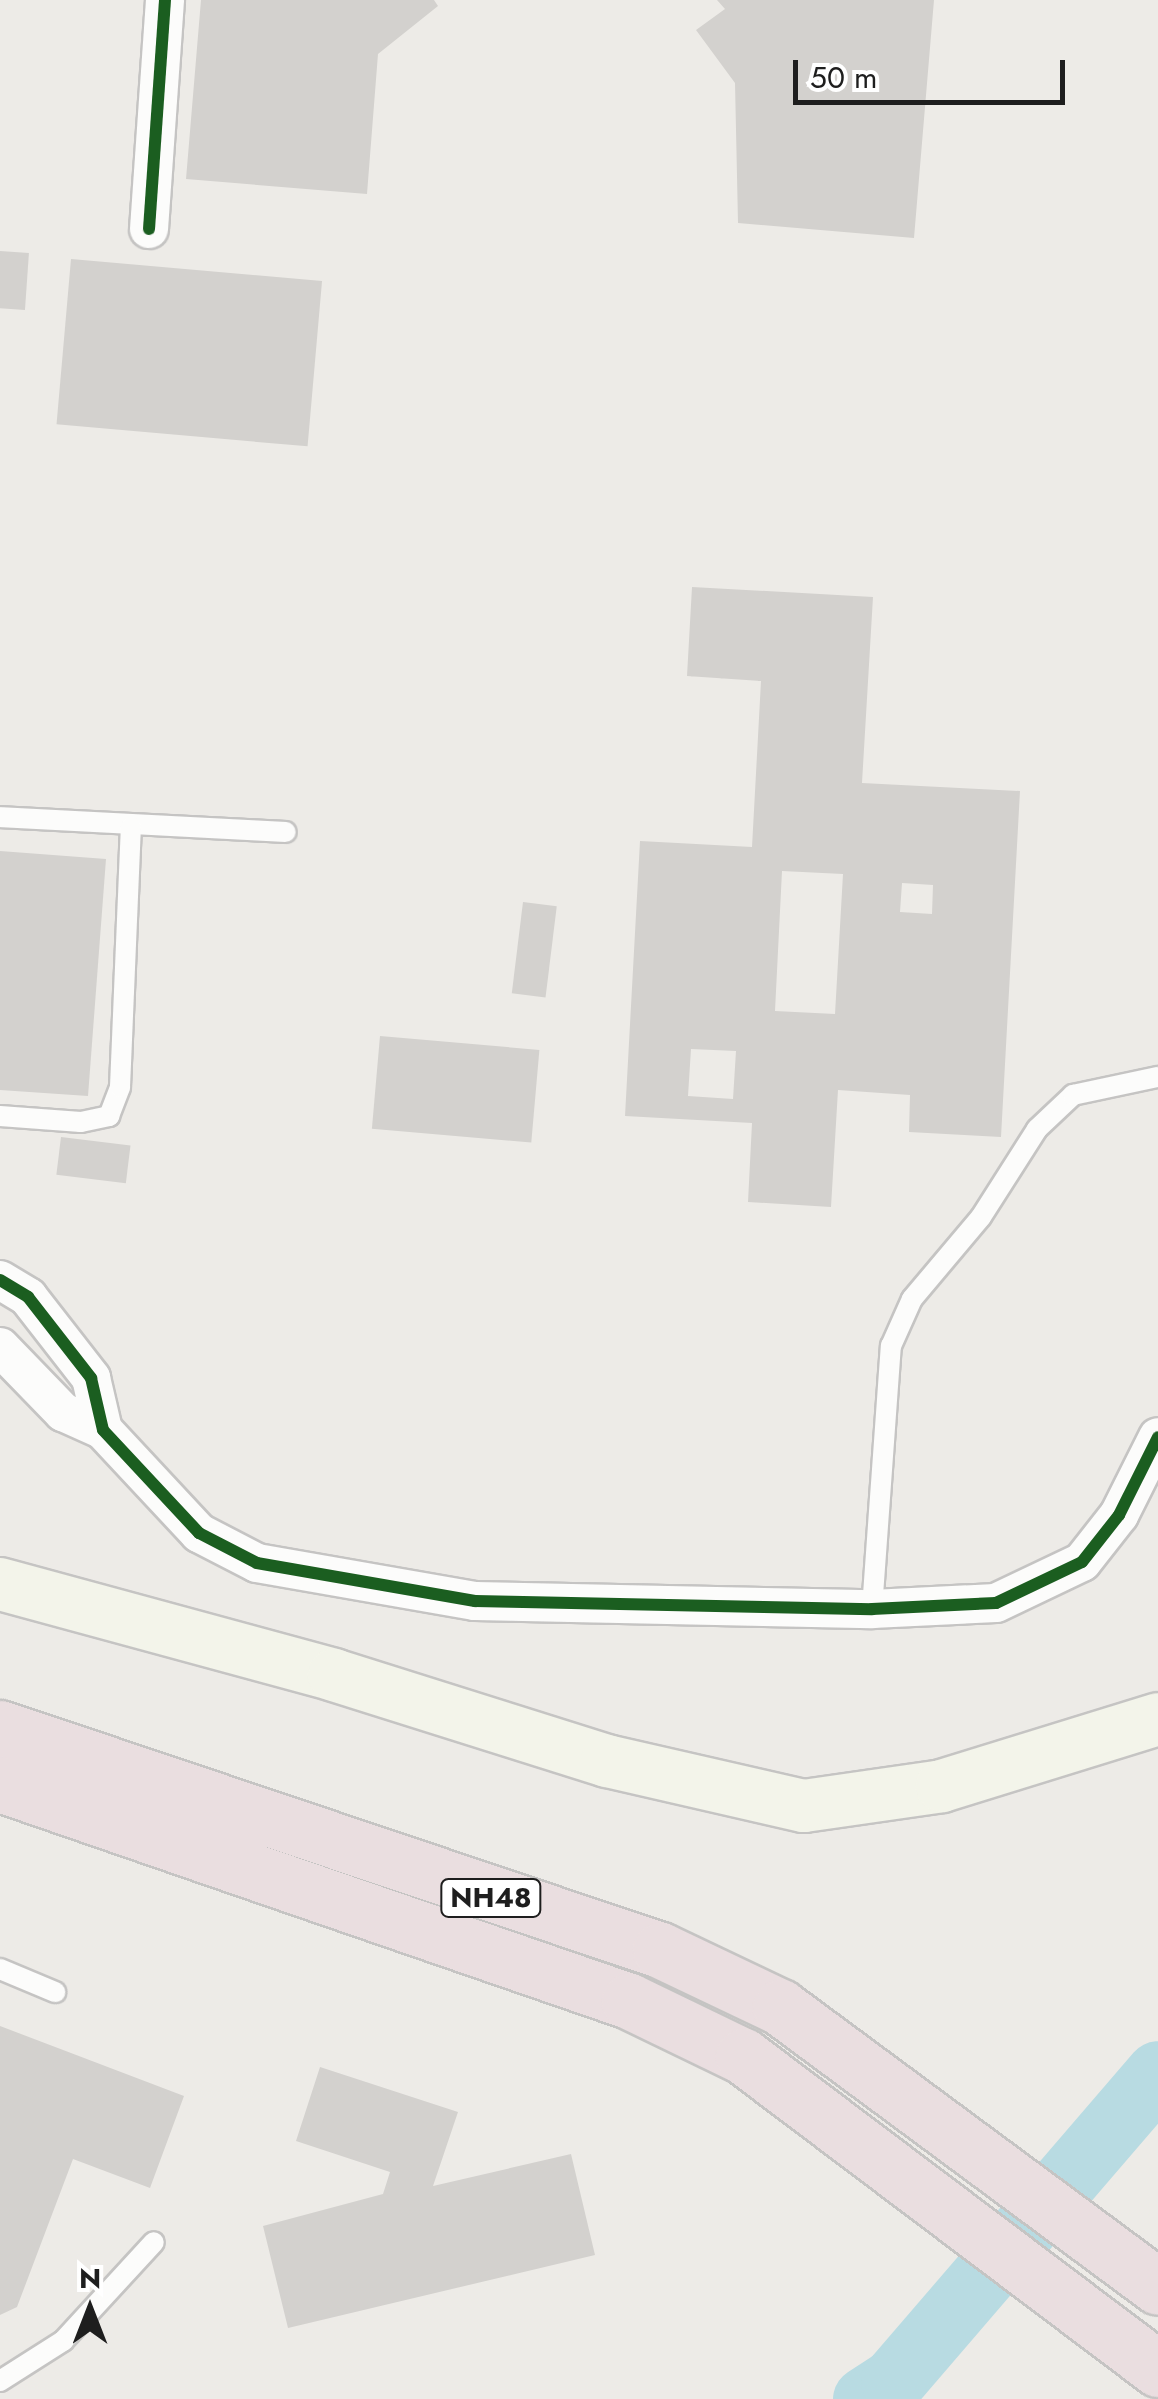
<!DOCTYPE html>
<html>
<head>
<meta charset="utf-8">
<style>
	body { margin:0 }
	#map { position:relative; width:1158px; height:2399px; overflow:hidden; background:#edebe7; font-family:Jost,sans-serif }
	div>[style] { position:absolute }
	.river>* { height:65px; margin:-32.5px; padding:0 32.5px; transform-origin:32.5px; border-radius:32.5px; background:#b8dbe2 }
	.building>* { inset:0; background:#d3d1ce; transform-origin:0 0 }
	.roads { filter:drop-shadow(2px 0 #c5c4c3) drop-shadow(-2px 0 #c5c4c3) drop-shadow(0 2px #c5c4c3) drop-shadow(0 -2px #c5c4c3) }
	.lane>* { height:20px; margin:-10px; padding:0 10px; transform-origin:10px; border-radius:10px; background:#fcfcfb }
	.street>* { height:38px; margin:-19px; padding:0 19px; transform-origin:19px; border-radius:19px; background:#fcfcfb }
	.secondary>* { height:52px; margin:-26px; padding:0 26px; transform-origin:26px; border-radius:26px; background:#f3f4ea }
	.highway>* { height:55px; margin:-27.5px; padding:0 27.5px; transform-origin:27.5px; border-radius:27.5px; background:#eadee0 }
	.cycleway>* { height:12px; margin:-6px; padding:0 6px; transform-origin:6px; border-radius:6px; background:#1b5e20 }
	span { translate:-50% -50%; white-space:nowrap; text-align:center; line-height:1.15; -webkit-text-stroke:8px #fff; paint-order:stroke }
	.shield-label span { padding:2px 8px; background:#fff; border:2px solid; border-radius:8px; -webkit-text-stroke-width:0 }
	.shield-label { font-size:28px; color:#1e1e1e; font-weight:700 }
	.north { position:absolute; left:40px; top:2259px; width:100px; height:100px; -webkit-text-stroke:8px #fff; paint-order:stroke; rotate:0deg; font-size:28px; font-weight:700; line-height:40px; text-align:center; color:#1e1e1e }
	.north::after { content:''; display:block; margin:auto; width:35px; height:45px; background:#1e1e1e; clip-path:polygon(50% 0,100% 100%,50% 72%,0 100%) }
	.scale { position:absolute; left:793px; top:60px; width:272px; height:45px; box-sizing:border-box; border:5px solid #1e1e1e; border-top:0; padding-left:12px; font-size:30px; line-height:35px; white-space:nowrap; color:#1e1e1e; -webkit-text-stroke:8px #fff; paint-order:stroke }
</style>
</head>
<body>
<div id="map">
	<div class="river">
		<div style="left:865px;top:2399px;width:33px;rotate:-33deg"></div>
		<div style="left:893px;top:2381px;width:406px;rotate:-49.3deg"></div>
	</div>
	<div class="building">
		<div style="clip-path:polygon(201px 0,434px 0,438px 6px,378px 54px,367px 194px,186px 179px)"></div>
		<div style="clip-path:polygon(717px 0,934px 0,914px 238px,738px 223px,735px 83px,696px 30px,725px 9px)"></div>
		<div style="left:0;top:251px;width:29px;height:57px;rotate:4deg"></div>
		<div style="left:71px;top:259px;width:252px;height:166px;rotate:5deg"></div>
		<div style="clip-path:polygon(evenodd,692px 587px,873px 597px,862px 783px,1020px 791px,1001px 1137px,909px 1132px,910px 1095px,838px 1090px,831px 1207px,748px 1202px,752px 1123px,625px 1116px,640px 841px,752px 847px,761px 681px,687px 676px,692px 587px,782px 871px,843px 874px,835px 1014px,775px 1011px,782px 871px,692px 587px,902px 883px,933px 885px,932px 914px,900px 912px,902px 883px,692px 587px,691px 1049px,736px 1051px,733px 1099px,688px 1096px,691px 1049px)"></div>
		<div style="clip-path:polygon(0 851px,106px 859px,88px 1096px,0 1090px)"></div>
		<div style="left:523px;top:902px;width:34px;height:92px;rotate:7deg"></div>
		<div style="left:380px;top:1036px;width:160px;height:93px;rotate:5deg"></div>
		<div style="left:61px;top:1137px;width:70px;height:38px;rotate:7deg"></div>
		<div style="clip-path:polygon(0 2026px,184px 2096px,150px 2188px,73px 2159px,17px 2307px,0 2315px)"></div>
		<div style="clip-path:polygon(320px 2067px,458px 2112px,433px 2186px,571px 2154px,595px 2255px,288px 2328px,263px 2226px,383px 2194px,390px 2172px,296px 2141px)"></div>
	</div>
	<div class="roads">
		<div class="lane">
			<div style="left:0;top:817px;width:286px;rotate:3deg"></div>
			<div style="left:0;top:1116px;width:81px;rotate:4.2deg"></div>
			<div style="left:81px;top:1122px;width:29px;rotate:-12deg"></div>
			<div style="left:109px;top:1116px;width:31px;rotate:-69deg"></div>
			<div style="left:120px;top:1087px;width:260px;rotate:-87.6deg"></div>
			<div style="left:872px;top:1609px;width:264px;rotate:-85.9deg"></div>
			<div style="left:891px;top:1346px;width:51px;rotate:-65.9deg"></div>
			<div style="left:912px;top:1299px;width:107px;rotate:-49.9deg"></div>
			<div style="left:981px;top:1217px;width:104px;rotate:-57.5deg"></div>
			<div style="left:1037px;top:1129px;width:50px;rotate:-43.4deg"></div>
			<div style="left:1073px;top:1095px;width:87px;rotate:-12deg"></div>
			<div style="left:0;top:1969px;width:60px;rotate:22.7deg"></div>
			<div style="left:0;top:2381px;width:75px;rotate:-32.4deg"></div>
			<div style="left:63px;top:2341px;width:134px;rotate:-47.4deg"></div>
		</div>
		<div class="street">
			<div style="left:149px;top:229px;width:230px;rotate:-86deg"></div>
			<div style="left:0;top:1280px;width:33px;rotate:31deg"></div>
			<div style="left:28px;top:1297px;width:103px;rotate:52.1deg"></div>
			<div style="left:91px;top:1378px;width:53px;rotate:77deg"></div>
			<div style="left:103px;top:1430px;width:141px;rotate:47deg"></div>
			<div style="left:199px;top:1533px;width:65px;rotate:27.3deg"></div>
			<div style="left:257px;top:1563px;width:221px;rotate:9.9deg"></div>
			<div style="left:475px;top:1601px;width:397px;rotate:1.2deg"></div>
			<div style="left:872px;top:1609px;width:124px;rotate:-2.8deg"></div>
			<div style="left:996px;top:1603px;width:95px;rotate:-25.5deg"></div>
			<div style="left:1082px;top:1562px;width:60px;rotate:-51.8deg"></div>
			<div style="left:1119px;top:1515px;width:87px;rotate:-63.4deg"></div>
			<div style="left:0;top:1347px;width:91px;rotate:45.9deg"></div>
			<div style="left:63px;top:1412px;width:44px;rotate:24.2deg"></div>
		</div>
		<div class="secondary">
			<div style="left:0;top:1584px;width:346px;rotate:15.2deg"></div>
			<div style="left:334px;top:1675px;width:286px;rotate:17.5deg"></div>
			<div style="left:607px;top:1761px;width:202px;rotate:12.9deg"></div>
			<div style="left:804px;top:1806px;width:139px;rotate:-8.2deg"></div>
			<div style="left:942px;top:1786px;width:226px;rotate:-17.2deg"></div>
		</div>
		<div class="highway">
			<div style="left:0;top:1728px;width:696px;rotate:18.59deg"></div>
			<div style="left:660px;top:1950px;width:133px;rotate:25.4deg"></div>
			<div style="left:780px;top:2007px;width:470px;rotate:36.5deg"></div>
			<div style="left:0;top:1784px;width:665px;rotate:19.03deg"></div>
			<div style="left:629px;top:2001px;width:127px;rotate:25.8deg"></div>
			<div style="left:743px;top:2056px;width:520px;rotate:37.02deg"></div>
		</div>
	</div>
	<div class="cycleway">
		<div style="left:149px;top:229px;width:230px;rotate:-86deg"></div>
		<div style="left:0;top:1280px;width:33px;rotate:31deg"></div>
		<div style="left:28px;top:1297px;width:103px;rotate:52.1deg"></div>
		<div style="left:91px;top:1378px;width:53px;rotate:77deg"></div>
		<div style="left:103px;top:1430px;width:141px;rotate:47deg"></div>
		<div style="left:199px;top:1533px;width:65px;rotate:27.3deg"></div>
		<div style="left:257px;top:1563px;width:221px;rotate:9.9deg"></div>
		<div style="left:475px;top:1601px;width:397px;rotate:1.2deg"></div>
		<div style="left:872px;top:1609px;width:124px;rotate:-2.8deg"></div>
		<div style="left:996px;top:1603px;width:95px;rotate:-25.5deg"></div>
		<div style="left:1082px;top:1562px;width:60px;rotate:-51.8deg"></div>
		<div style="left:1119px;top:1515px;width:87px;rotate:-63.4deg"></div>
	</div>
	<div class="shield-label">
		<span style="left:491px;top:1898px">NH48</span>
	</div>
	<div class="north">N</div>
	<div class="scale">50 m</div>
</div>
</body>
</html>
